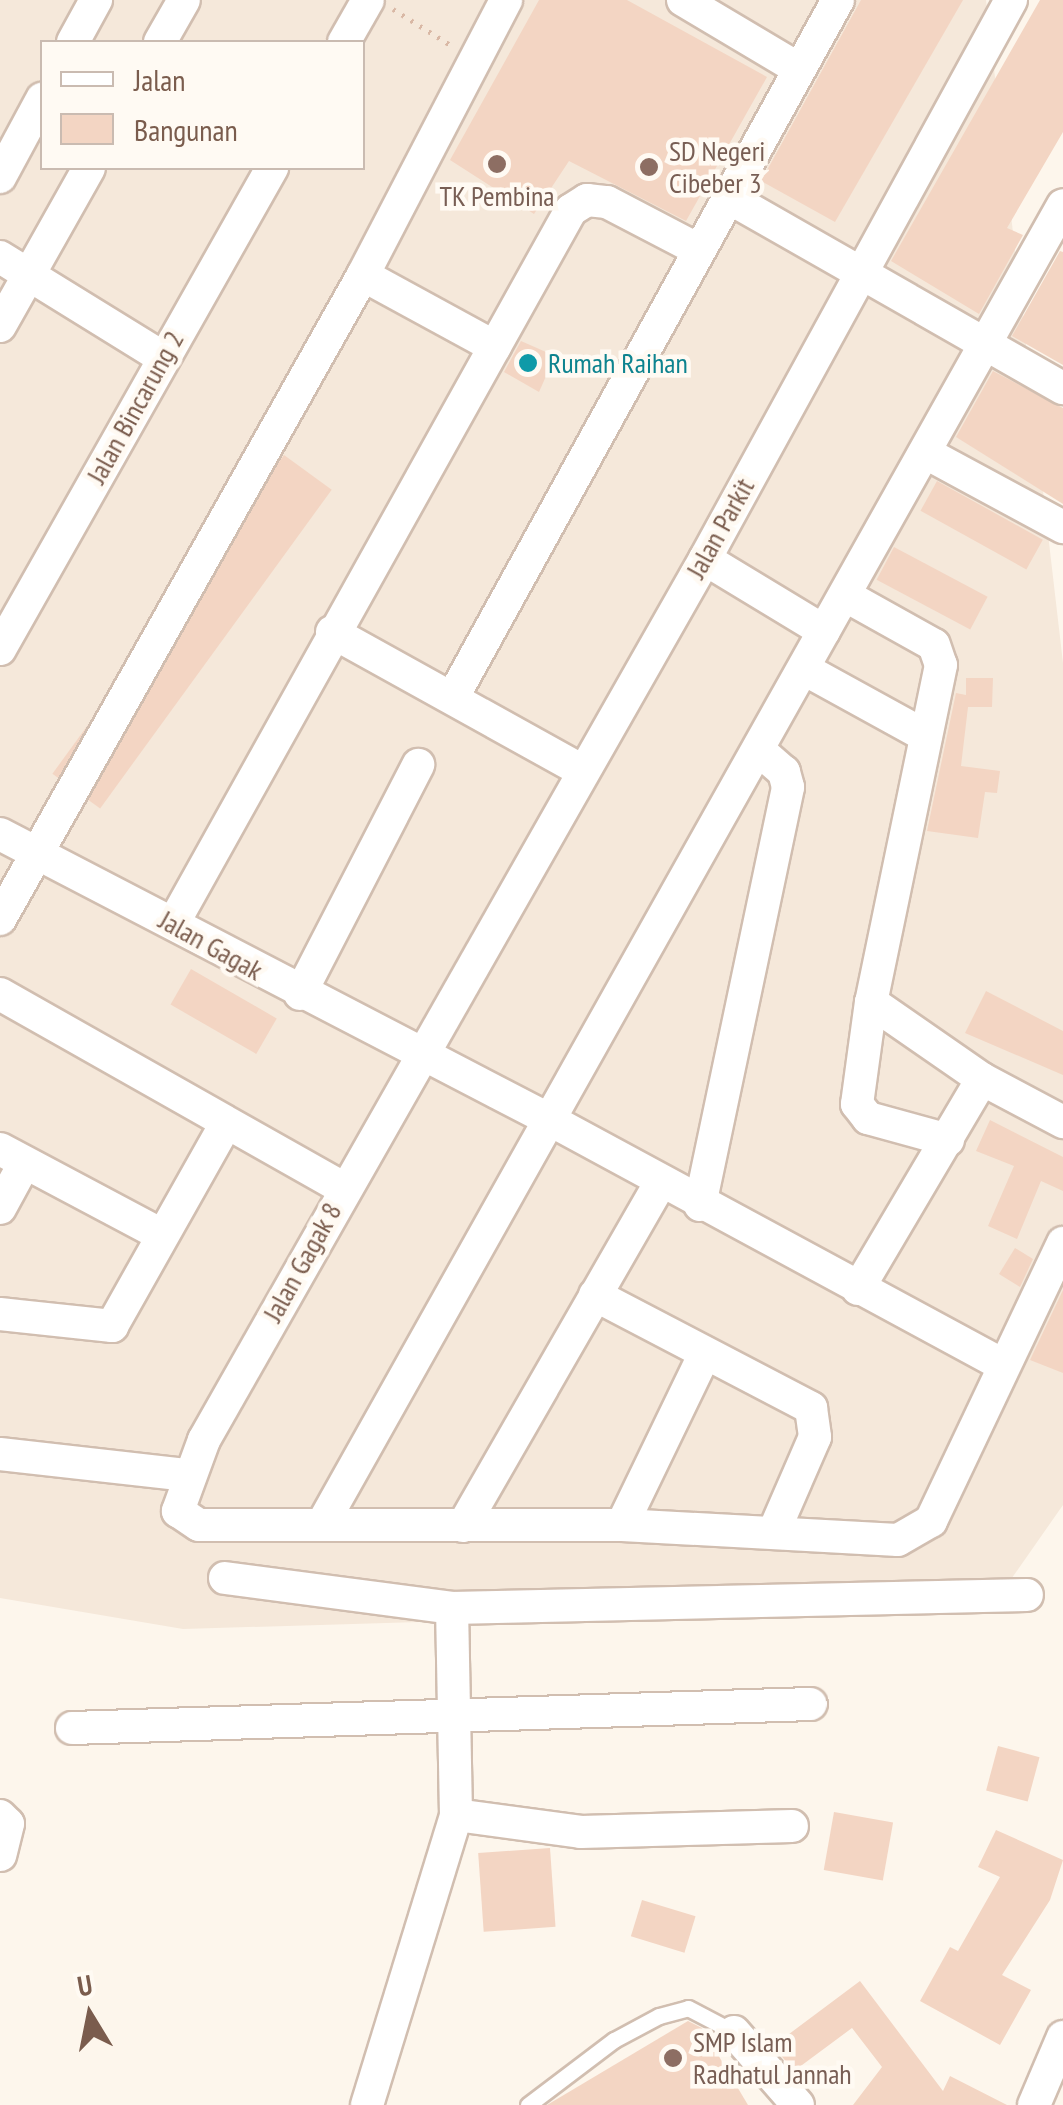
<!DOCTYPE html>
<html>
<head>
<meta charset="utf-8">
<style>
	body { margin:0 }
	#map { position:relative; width:1063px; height:2105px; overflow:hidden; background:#fdf6ec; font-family:"PT Sans Narrow",sans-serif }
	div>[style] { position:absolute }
	.residential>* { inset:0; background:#f5e8da }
	.building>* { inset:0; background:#f3d5c3; transform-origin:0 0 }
	.path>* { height:5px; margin-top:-2.5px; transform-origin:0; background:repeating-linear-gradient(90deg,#d9b8a5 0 2.5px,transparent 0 10.5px) }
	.roads { filter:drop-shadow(2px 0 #d1beb0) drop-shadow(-2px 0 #d1beb0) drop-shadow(0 2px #d1beb0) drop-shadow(0 -2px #d1beb0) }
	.service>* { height:15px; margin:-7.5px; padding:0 7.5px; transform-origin:7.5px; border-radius:7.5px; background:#fff }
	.minor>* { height:32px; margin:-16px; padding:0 16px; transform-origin:16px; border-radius:16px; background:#fff }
	.dots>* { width:28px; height:28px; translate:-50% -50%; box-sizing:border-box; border:5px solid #fffaf3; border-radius:50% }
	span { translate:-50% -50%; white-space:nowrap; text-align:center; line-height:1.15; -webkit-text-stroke:9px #fffaf3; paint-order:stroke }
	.education-label { font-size:28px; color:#785e54 }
	.left { translate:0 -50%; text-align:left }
	.culture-label { font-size:28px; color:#0d838f }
	.street-label { font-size:28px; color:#7a5c4d }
	.legend { position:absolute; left:40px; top:40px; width:325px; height:130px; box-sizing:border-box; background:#fffaf3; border:2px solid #cabbb1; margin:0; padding:12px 18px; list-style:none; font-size:30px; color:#7a5c4d }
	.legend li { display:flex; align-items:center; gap:20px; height:50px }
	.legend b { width:50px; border:2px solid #cabbb1 }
	.north { position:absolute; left:40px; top:1965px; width:100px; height:100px; -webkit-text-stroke:8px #fffaf3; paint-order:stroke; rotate:350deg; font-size:28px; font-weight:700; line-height:40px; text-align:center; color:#7a5c4d }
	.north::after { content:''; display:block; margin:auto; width:35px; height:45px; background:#7a5c4d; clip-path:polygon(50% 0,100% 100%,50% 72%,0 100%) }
</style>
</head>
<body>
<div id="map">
	<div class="residential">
		<div style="clip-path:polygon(evenodd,0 0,986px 0,1063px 663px,1063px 1505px,993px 1605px,183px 1629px,0 1598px,0 0,42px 42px,362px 42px,362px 168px,42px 168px,42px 42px)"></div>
	</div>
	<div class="building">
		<div style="clip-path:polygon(539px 0,627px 0,767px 77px,686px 221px,569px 161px,534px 214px,450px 160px)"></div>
		<div style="clip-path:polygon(861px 0,963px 0,835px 222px,761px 181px)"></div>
		<div style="clip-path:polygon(1040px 0,1063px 0,1063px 132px,1007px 228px,1023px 235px,979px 314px,891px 261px)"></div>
		<div style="clip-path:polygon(1060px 251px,1063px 252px,1063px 365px,1012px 336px)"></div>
		<div style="clip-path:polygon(521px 341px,555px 356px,539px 392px,504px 372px)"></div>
		<div style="clip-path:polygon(993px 371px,1063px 408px,1063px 504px,956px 437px)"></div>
		<div style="left:284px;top:455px;width:59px;height:394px;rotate:36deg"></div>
		<div style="left:937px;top:481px;width:121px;height:34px;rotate:29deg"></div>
		<div style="left:894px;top:547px;width:106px;height:37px;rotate:28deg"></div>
		<div style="clip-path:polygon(966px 678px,993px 678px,992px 707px,968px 707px,961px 766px,1000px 771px,997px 793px,985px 792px,978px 838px,927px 831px,956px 693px,966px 695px)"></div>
		<div style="left:191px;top:969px;width:99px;height:41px;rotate:30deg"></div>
		<div style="clip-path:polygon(986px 991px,1063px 1031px,1063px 1075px,965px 1033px)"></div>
		<div style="clip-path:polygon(990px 1120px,1063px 1157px,1063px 1191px,1041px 1181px,1017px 1239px,988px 1226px,1014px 1166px,976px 1151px)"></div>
		<div style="clip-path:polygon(1015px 1248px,1033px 1259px,1020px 1287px,999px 1274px)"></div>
		<div style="clip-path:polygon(1063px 1290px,1063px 1373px,1030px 1360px)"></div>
		<div style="left:998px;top:1746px;width:43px;height:46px;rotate:15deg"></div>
		<div style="left:834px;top:1812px;width:60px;height:59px;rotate:10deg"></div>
		<div style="clip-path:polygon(996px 1830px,1063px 1860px,1050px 1900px,1002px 1975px,1031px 1990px,1000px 2045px,920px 2001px,950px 1947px,958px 1951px,1000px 1877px,978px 1867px)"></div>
		<div style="left:550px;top:1848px;width:79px;height:72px;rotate:86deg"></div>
		<div style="left:642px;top:1900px;width:56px;height:38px;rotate:17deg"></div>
		<div style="clip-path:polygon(860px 1981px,943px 2091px,950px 2076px,1007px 2105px,853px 2105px,882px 2067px,852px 2028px,794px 2071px,773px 2046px)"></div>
		<div style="clip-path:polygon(688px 2021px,702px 2028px,748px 2105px,547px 2105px)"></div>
	</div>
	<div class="path">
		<div style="left:393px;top:9px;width:70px;rotate:32.1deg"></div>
	</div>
	<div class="roads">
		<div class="service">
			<div style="left:528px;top:2105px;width:108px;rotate:-37.1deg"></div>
			<div style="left:614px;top:2040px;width:51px;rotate:-28.1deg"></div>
			<div style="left:659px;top:2016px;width:30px;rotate:-15deg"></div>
			<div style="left:688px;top:2008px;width:52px;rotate:27.6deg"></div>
		</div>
		<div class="minor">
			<div style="left:683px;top:0;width:133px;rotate:30.8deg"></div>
			<div style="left:1011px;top:0;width:637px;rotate:118.7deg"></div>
			<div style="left:705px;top:559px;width:1013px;rotate:119.63deg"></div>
			<div style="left:204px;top:1440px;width:76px;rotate:110.1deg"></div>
			<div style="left:178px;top:1511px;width:25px;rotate:34deg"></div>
			<div style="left:199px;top:1525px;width:423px"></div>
			<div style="left:622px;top:1525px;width:276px;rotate:3.1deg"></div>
			<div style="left:898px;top:1540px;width:38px;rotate:-30deg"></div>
			<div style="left:931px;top:1521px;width:308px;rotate:-64.6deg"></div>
			<div style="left:73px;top:42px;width:48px;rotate:-61.3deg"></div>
			<div style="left:160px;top:42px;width:48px;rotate:-60.3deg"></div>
			<div style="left:344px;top:42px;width:48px;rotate:-60.3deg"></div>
			<div style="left:0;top:177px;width:89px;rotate:-61.7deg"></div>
			<div style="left:733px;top:200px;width:380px;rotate:29.7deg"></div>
			<div style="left:0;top:257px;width:190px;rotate:31.7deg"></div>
			<div style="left:363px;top:275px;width:150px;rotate:28.6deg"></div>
			<div style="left:0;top:326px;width:181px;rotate:-60.6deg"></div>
			<div style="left:926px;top:453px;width:156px;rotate:28.4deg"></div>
			<div style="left:705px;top:559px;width:139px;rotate:31.2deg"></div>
			<div style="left:848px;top:597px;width:98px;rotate:29.2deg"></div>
			<div style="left:934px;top:645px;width:21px;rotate:71deg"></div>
			<div style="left:941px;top:665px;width:344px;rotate:101.7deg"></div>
			<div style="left:871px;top:1002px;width:103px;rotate:97.8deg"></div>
			<div style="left:857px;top:1104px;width:18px;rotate:52deg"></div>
			<div style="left:868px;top:1118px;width:83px;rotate:15.4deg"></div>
			<div style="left:332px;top:632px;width:285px;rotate:29deg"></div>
			<div style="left:0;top:649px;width:553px;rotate:-60.51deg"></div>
			<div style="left:804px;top:669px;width:139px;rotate:28.8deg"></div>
			<div style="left:454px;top:695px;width:794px;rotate:-61.08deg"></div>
			<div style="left:0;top:834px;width:622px;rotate:27.47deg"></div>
			<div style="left:552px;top:1121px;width:513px;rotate:28.41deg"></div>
			<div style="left:0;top:919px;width:739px;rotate:-60.59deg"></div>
			<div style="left:363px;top:275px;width:310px;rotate:-62.5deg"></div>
			<div style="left:174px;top:922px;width:815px;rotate:-60.86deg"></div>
			<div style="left:571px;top:210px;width:19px;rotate:-32deg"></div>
			<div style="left:587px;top:200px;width:20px;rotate:6deg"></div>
			<div style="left:607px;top:202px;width:104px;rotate:27.6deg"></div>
			<div style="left:0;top:994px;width:394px;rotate:29.5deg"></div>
			<div style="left:300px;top:994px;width:258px;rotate:-62.7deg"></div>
			<div style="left:871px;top:1002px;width:135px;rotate:34.7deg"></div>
			<div style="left:982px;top:1079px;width:92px;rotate:28deg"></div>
			<div style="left:0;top:1149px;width:183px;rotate:28deg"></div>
			<div style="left:700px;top:1205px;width:427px;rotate:-78.1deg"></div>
			<div style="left:788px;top:787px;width:16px;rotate:-105deg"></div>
			<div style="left:784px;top:772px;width:33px;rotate:-139deg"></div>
			<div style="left:0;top:1208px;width:50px;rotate:-61.4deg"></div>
			<div style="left:858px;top:1289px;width:244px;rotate:-59.4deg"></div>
			<div style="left:595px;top:1295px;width:244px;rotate:27.6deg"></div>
			<div style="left:811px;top:1408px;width:29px;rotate:82deg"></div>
			<div style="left:815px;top:1437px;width:100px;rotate:113.5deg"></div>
			<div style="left:0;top:1314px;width:113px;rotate:6.1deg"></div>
			<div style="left:112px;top:1326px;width:232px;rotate:-60.6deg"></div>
			<div style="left:0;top:1454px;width:189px;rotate:6.4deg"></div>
			<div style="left:324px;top:1521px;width:1509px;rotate:-60.68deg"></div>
			<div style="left:622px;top:1525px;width:191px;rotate:-64.2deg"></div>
			<div style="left:463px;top:1526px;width:398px;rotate:-60.1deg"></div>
			<div style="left:225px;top:1578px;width:229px;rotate:7.5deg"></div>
			<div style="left:452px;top:1608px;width:575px;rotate:-1.3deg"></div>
			<div style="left:72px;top:1728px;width:739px;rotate:-1.86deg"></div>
			<div style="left:456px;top:1815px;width:126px;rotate:7.7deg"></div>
			<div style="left:581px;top:1832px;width:211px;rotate:-1.6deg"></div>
			<div style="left:0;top:1816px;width:11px;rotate:45deg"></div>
			<div style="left:8px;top:1824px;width:32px;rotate:104deg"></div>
			<div style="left:734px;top:2032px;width:97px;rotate:48.8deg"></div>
			<div style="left:367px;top:2105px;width:303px;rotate:-72.9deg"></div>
			<div style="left:456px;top:1815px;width:207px;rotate:-91.1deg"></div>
			<div style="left:1034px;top:2105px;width:74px;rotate:-66.9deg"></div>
		</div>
	</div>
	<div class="dots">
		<div style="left:497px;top:164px;background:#8d6e63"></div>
		<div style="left:649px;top:167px;background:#8d6e63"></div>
		<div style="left:528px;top:363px;background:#0f9aa8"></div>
		<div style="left:673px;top:2058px;background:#8d6e63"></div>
	</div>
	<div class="education-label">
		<span class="left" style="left:669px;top:167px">SD Negeri<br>Cibeber 3</span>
		<span style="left:497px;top:196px">TK Pembina</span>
		<span class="left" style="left:693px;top:2058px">SMP Islam<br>Radhatul Jannah</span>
	</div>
	<div class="culture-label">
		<span class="left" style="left:548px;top:363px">Rumah Raihan</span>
	</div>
	<div class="street-label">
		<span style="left:135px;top:407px;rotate:-61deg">Jalan Bincarung 2</span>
		<span style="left:720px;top:528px;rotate:-61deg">Jalan Parkit</span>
		<span style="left:211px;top:945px;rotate:29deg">Jalan Gagak</span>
		<span style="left:302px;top:1262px;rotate:-61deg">Jalan Gagak 8</span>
	</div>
	<ul class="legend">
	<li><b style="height:12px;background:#fff"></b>Jalan</li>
	<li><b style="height:28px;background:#f3d5c3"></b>Bangunan</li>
	</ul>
	<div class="north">U</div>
</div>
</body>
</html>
